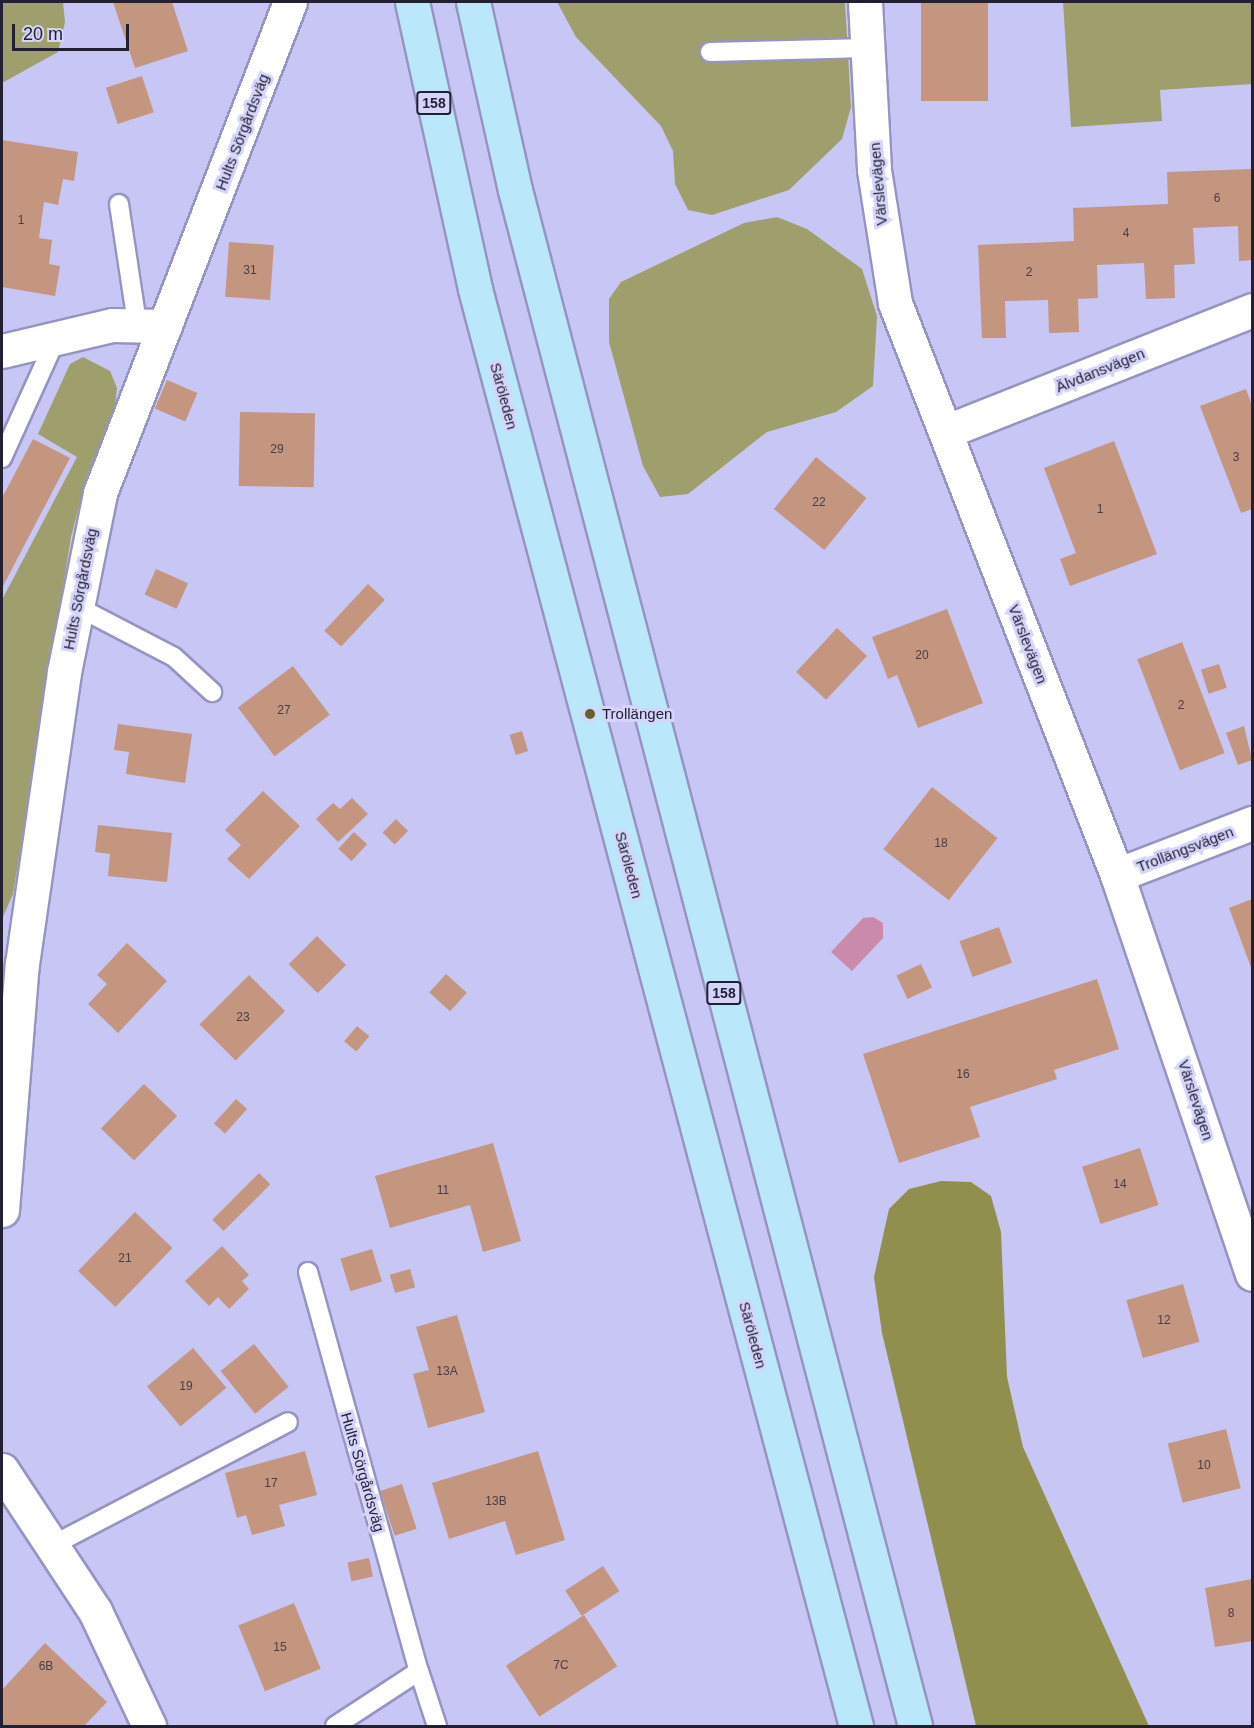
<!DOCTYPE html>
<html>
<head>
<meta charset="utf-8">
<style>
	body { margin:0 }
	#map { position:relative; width:1254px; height:1728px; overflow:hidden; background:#c8c6f5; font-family:Arial,sans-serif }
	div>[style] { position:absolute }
	.green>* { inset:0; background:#9f9e6d }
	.forest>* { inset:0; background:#918f4d }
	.water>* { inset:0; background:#c98aab }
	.building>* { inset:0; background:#c4957f; transform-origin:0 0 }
	.roads { filter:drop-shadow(2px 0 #9694c0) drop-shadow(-2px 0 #9694c0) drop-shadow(0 2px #9694c0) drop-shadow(0 -2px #9694c0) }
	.service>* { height:18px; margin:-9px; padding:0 9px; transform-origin:9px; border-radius:9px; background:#fff }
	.minor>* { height:33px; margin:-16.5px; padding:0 16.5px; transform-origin:16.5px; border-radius:16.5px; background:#fff }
	.primary>* { height:33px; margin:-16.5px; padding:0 16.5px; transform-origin:16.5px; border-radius:16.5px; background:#bbe7fa }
	.dots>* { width:16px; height:16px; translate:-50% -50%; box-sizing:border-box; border:3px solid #d5d4fa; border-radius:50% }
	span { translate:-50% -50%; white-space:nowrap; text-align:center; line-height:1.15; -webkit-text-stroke:6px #d5d4fa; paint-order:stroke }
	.number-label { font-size:12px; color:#4a3d45 }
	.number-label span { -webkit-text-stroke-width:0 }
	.shield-label span { padding:2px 4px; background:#d5d4fa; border:2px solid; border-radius:4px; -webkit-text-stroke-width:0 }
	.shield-label { font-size:14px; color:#222032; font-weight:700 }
	.street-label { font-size:15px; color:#222032 }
	.poi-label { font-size:15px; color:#222032 }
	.left { translate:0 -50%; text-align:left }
	.frame { position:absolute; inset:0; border:3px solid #222032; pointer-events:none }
	.scale { position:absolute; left:12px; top:24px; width:117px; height:27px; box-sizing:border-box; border:3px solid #222032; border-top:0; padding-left:8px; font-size:18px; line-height:21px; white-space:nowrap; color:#222032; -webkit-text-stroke:4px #d5d4fa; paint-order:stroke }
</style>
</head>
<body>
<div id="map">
	<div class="green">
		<div style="clip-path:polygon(2px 2px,63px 2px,65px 22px,58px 52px,2px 83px)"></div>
		<div style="clip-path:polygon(557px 2px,845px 2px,851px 107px,842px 139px,789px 190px,712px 215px,688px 210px,675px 184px,673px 151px,661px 126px,576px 37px)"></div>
		<div style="clip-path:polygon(1063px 2px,1252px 2px,1252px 84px,1160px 90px,1162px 121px,1071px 127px)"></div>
		<div style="clip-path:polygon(777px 217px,807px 229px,862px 269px,877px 316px,873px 386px,836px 412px,767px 432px,688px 494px,660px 497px,643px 466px,609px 342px,609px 299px,621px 282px,744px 223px)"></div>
		<div style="clip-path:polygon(83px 357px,110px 371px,117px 388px,115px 406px,86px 478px,71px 537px,13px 894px,2px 919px,2px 600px,77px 457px,38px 434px,70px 364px)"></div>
	</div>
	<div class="forest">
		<div style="clip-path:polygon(941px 1181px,971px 1182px,991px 1196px,1001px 1232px,1007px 1377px,1023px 1447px,1149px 1726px,976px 1726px,882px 1333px,874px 1277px,889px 1209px,909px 1189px)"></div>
	</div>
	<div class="water">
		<div style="clip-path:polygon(873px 917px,883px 923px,883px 938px,852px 971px,831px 952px,863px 918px)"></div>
	</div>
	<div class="building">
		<div style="clip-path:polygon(113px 2px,172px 2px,188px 51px,135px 68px)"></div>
		<div style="left:921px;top:2px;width:67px;height:99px"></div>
		<div style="left:142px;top:76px;width:38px;height:38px;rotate:72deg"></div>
		<div style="clip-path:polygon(2px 140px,78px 152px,74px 181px,63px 179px,58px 205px,44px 202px,39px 238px,52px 240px,49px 264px,60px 266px,55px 296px,2px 287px)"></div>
		<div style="clip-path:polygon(1252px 169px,1252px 260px,1239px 261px,1238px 226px,1193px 228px,1195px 264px,1174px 265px,1175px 298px,1146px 299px,1144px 263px,1097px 265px,1098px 298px,1078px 299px,1079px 332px,1049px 333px,1048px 300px,1005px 301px,1006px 338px,982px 338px,978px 245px,1074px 241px,1073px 208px,1168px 204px,1167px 172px)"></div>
		<div style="left:229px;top:242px;width:45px;height:55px;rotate:4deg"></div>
		<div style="left:167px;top:380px;width:33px;height:31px;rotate:23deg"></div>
		<div style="clip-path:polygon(1246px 389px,1252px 406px,1252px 509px,1241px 513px,1200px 406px)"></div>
		<div style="left:240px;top:412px;width:75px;height:74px;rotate:1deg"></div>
		<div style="clip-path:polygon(33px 439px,70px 458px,2px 588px,2px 498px)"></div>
		<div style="clip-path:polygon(1114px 441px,1157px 554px,1070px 586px,1060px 559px,1076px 553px,1044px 468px)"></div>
		<div style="left:816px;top:457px;width:65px;height:67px;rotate:39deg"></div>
		<div style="left:156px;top:569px;width:35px;height:28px;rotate:24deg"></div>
		<div style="left:368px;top:584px;width:23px;height:64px;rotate:43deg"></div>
		<div style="clip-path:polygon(947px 609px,983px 703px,918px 728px,897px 675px,888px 679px,872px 637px)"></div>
		<div style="left:837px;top:628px;width:41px;height:60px;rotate:43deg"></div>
		<div style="left:1182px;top:642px;width:119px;height:48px;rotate:69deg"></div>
		<div style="left:1219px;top:664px;width:25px;height:19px;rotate:72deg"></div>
		<div style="left:293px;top:666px;width:61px;height:69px;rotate:53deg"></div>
		<div style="clip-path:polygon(118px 724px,192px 734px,185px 783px,126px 774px,129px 752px,114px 750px)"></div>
		<div style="clip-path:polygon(1244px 726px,1252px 760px,1238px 765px,1226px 733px)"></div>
		<div style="left:522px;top:731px;width:21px;height:13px;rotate:73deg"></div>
		<div style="left:932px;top:787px;width:83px;height:79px;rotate:38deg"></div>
		<div style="clip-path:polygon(263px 791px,300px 826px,249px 879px,227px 859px,241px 845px,225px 830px)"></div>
		<div style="clip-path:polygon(352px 798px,368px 814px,338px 842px,316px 819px,333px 803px,340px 809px)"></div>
		<div style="left:396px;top:819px;width:17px;height:19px;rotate:45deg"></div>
		<div style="clip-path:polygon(98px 825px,172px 833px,167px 882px,108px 876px,110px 854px,95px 852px)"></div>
		<div style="left:354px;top:832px;width:18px;height:23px;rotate:43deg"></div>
		<div style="clip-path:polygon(1252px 899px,1252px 970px,1229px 908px)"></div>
		<div style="left:999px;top:927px;width:38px;height:42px;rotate:70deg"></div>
		<div style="left:317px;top:936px;width:41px;height:40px;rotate:45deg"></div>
		<div style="clip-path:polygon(127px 943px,167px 981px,118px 1033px,88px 1004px,107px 984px,97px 975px)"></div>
		<div style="left:921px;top:964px;width:26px;height:27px;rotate:65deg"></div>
		<div style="left:446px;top:974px;width:28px;height:25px;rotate:42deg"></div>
		<div style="left:249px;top:975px;width:51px;height:70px;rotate:45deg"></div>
		<div style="clip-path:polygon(1097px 979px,1119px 1049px,1054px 1070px,1057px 1079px,970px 1107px,980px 1137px,899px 1163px,863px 1054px)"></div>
		<div style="left:357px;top:1026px;width:16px;height:20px;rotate:40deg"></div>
		<div style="left:144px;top:1084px;width:46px;height:62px;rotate:44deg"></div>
		<div style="left:236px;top:1099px;width:15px;height:33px;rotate:42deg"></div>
		<div style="clip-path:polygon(493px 1143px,521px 1241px,483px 1252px,470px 1205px,390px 1228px,375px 1176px)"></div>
		<div style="left:1140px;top:1148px;width:60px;height:61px;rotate:72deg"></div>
		<div style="left:259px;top:1173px;width:16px;height:66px;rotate:45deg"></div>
		<div style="left:135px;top:1212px;width:52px;height:82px;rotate:44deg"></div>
		<div style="clip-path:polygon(222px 1246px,249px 1275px,242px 1281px,249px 1289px,229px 1309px,218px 1297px,209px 1306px,185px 1281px)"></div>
		<div style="left:372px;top:1249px;width:34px;height:33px;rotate:73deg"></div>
		<div style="left:410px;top:1269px;width:19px;height:21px;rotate:74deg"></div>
		<div style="left:1183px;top:1284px;width:60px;height:59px;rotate:74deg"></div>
		<div style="clip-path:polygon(457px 1315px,485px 1412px,428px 1428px,413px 1374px,429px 1370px,416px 1327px)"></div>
		<div style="left:254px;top:1344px;width:55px;height:43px;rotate:51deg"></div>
		<div style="left:193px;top:1348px;width:52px;height:60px;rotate:50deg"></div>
		<div style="left:1226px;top:1429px;width:61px;height:60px;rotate:76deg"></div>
		<div style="clip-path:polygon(305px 1451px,317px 1495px,279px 1505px,285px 1526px,252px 1535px,246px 1515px,237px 1518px,225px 1473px)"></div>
		<div style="clip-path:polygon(538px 1451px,565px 1540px,516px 1555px,505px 1521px,449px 1539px,432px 1483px)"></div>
		<div style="left:402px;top:1484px;width:47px;height:23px;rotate:72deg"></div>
		<div style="left:369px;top:1558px;width:19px;height:22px;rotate:78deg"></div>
		<div style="left:603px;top:1566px;width:30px;height:45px;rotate:57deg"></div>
		<div style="clip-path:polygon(1252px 1579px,1252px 1641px,1215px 1647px,1205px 1588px)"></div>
		<div style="left:294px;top:1603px;width:71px;height:60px;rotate:68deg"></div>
		<div style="left:584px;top:1615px;width:61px;height:93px;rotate:57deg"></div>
		<div style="clip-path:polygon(45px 1643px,107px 1702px,84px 1726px,2px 1726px,2px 1690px)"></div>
	</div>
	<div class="roads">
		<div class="service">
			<div style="left:710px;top:52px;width:158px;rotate:-1.5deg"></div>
			<div style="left:119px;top:204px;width:120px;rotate:81.4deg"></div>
			<div style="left:2px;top:458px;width:133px;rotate:-65.6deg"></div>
			<div style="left:76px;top:606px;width:110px;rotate:27.5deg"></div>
			<div style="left:174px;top:657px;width:52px;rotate:42.6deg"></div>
			<div style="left:308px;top:1272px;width:414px;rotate:74.5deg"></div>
			<div style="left:53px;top:1545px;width:265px;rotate:-27.6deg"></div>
			<div style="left:335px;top:1726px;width:100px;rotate:-33.2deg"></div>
			<div style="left:419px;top:1671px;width:58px;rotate:71.9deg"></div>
		</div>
		<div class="minor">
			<div style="left:865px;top:2px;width:168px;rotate:86.9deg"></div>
			<div style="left:874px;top:170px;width:135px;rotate:81deg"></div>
			<div style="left:895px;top:303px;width:614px;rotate:68.79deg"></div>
			<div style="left:1117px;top:875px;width:421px;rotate:71.3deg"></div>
			<div style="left:2px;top:351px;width:113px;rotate:-13.3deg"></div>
			<div style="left:112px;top:325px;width:53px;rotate:1.1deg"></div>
			<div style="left:947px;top:431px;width:328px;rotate:-21.6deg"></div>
			<div style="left:1117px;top:875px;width:145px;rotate:-21.1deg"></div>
			<div style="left:2px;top:1210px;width:247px;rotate:-85.4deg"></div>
			<div style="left:22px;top:964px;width:295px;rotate:-81.8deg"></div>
			<div style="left:64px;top:672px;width:183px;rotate:-78.6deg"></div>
			<div style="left:100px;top:493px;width:526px;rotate:-68.85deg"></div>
			<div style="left:2px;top:1470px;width:169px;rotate:56.6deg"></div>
			<div style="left:95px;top:1611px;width:127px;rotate:64.8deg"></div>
		</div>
		<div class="primary">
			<div style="left:412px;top:2px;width:294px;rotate:77.6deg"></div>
			<div style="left:475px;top:289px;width:1487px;rotate:75.15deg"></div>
			<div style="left:473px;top:2px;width:193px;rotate:77.4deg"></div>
			<div style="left:515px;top:190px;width:1587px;rotate:75.4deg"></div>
		</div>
	</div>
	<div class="dots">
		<div style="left:590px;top:714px;background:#62602d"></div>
	</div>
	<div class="number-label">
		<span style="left:1217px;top:199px">6</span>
		<span style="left:21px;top:221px">1</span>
		<span style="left:1126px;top:234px">4</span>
		<span style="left:250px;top:271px">31</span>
		<span style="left:1029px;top:273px">2</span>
		<span style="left:277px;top:450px">29</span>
		<span style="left:1236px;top:458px">3</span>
		<span style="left:819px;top:503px">22</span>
		<span style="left:1100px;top:510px">1</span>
		<span style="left:922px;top:656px">20</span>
		<span style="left:1181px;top:706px">2</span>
		<span style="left:284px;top:711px">27</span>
		<span style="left:941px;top:844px">18</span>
		<span style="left:243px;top:1018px">23</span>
		<span style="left:963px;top:1075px">16</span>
		<span style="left:1120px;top:1185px">14</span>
		<span style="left:443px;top:1191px">11</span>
		<span style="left:125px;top:1259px">21</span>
		<span style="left:1164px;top:1321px">12</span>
		<span style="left:447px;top:1372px">13A</span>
		<span style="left:186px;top:1387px">19</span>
		<span style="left:1204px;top:1466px">10</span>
		<span style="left:271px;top:1484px">17</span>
		<span style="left:496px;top:1502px">13B</span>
		<span style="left:1231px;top:1614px">8</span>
		<span style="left:280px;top:1648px">15</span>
		<span style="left:561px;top:1666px">7C</span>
		<span style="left:46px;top:1667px">6B</span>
	</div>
	<div class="shield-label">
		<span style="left:434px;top:103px">158</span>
		<span style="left:724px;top:993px">158</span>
	</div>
	<div class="street-label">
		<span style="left:242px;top:132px;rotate:-69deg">Hults Sörgårdsväg</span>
		<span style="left:878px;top:184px;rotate:-95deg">Värslevägen</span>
		<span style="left:1100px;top:370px;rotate:-22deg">Älvdansvägen</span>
		<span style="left:504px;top:396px;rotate:75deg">Säröleden</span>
		<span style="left:80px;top:589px;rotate:-79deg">Hults Sörgårdsväg</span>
		<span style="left:1028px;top:644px;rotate:69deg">Värslevägen</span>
		<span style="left:1185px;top:849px;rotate:-21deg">Trollängsvägen</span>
		<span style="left:629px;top:865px;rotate:75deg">Säröleden</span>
		<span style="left:1196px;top:1100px;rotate:72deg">Värslevägen</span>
		<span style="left:753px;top:1335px;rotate:75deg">Säröleden</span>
		<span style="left:363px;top:1472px;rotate:74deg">Hults Sörgårdsväg</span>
	</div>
	<div class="poi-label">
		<span class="left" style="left:602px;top:714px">Trollängen</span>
	</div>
	<div class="frame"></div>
	<div class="scale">20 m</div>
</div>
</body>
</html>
